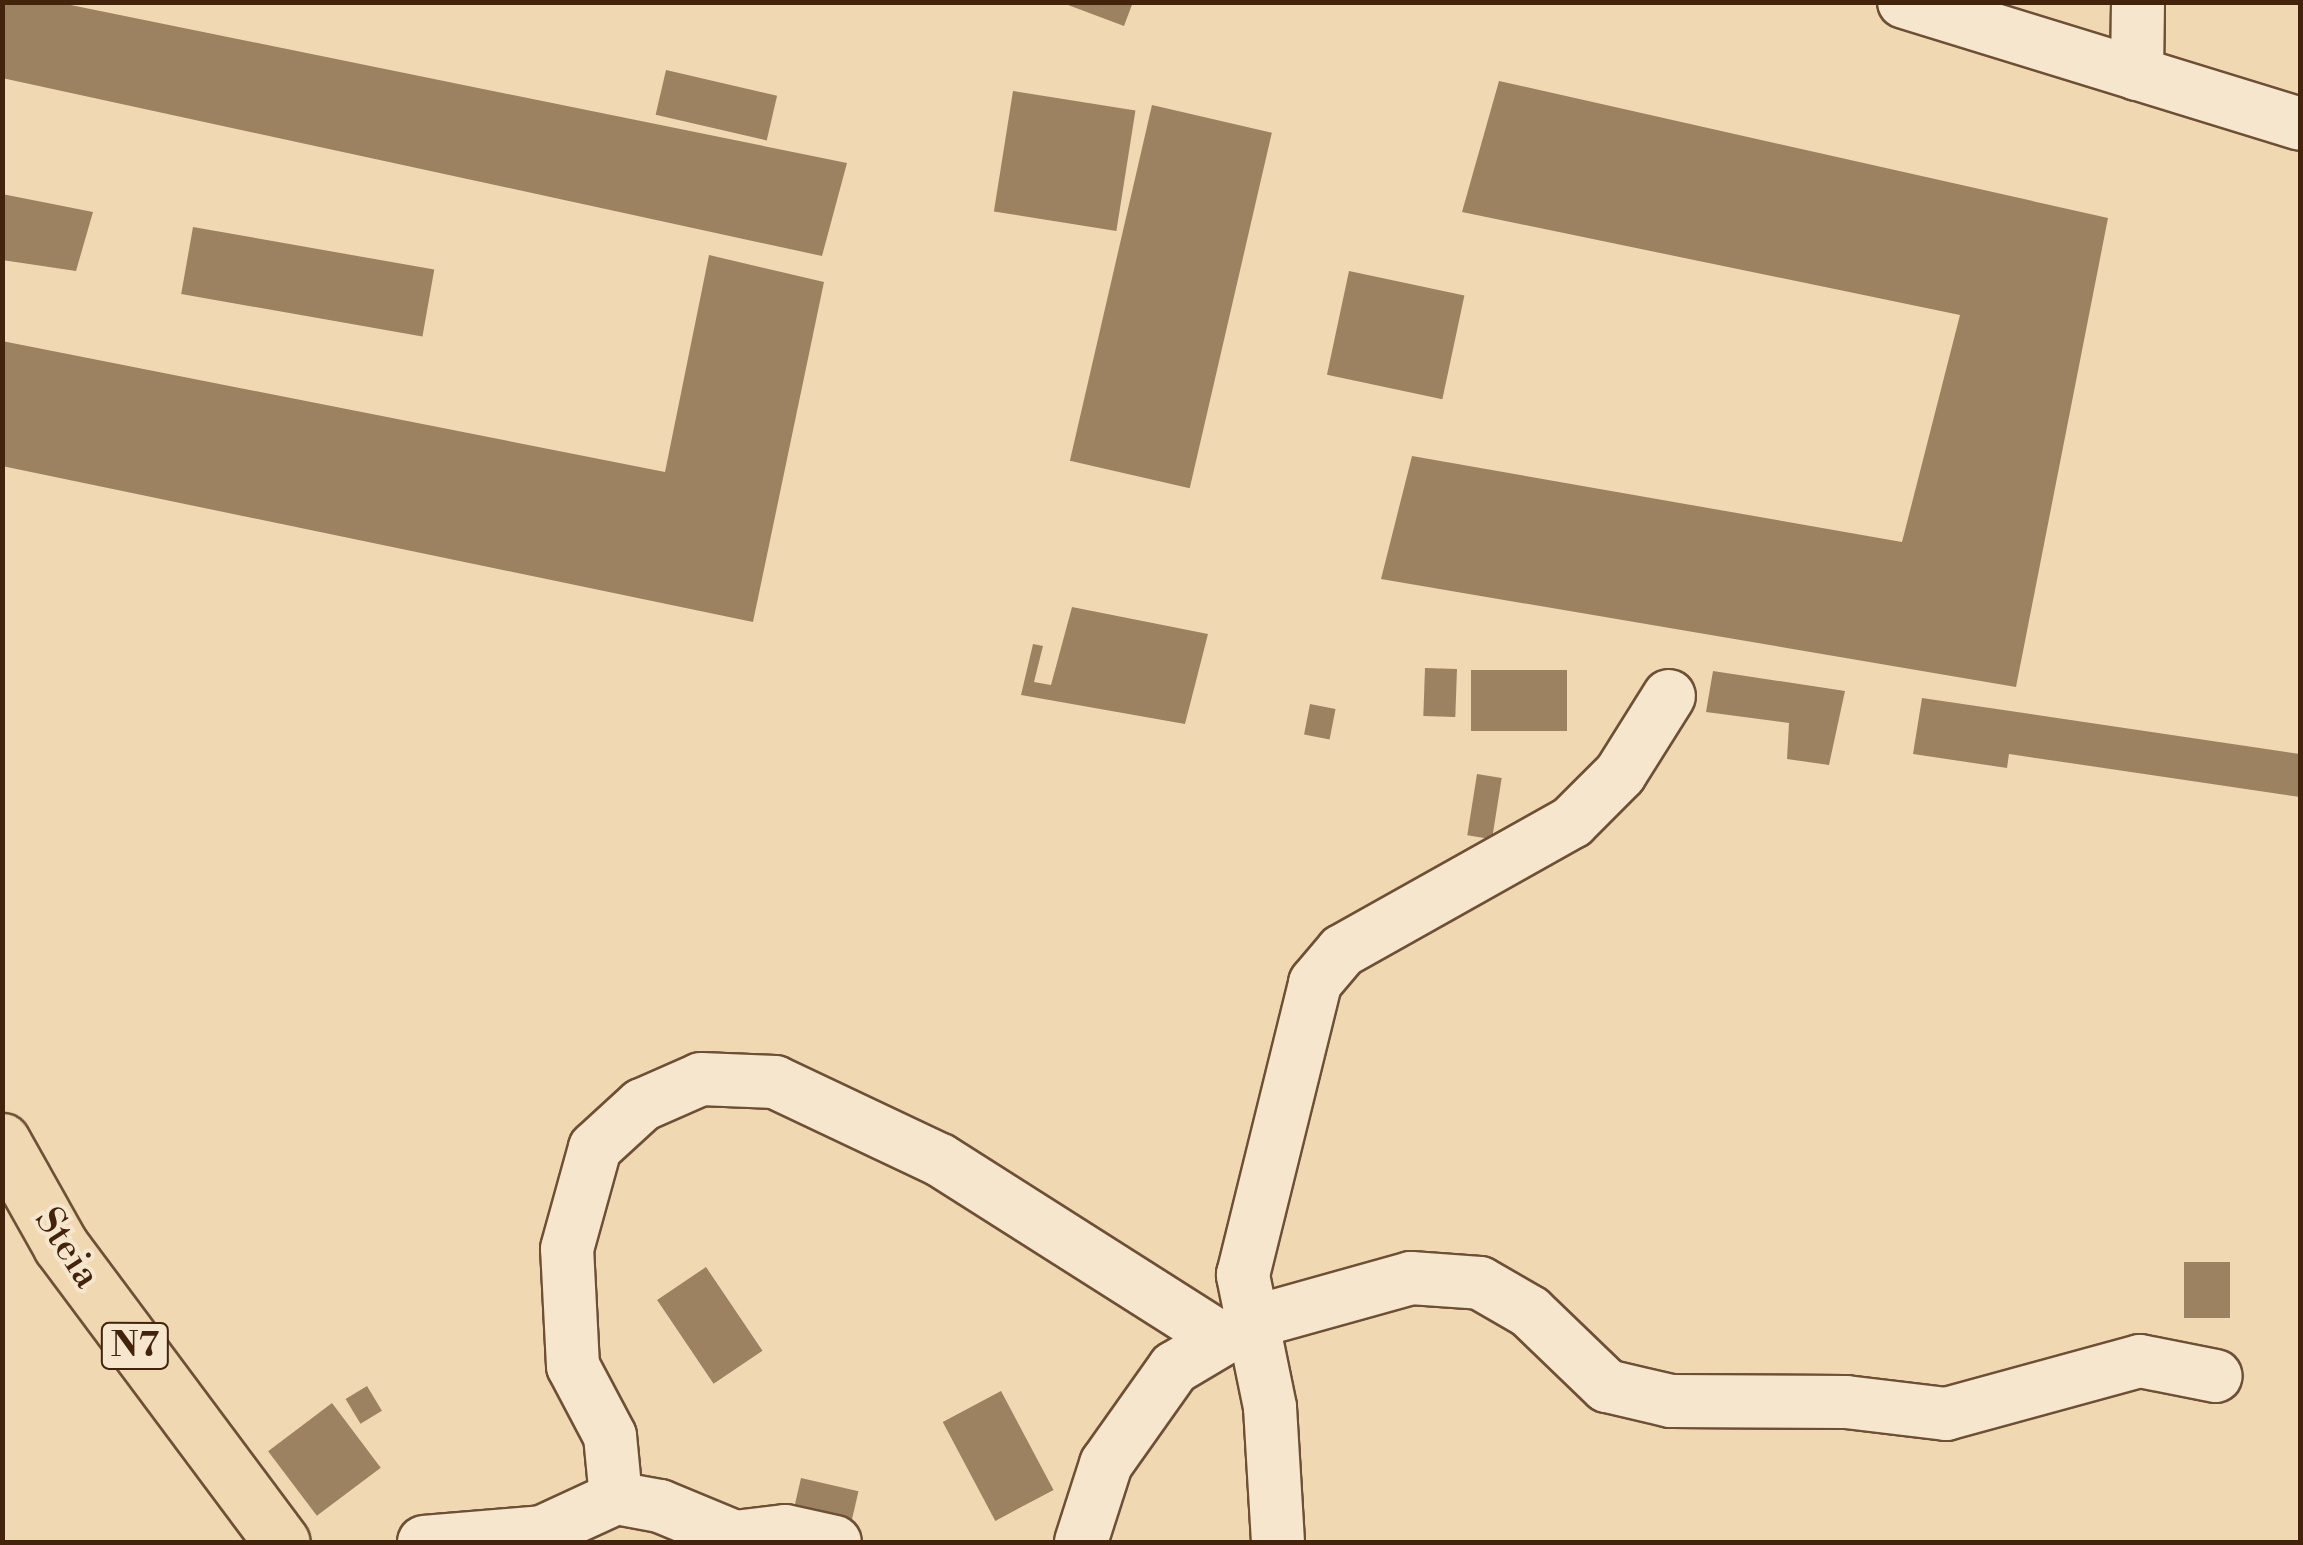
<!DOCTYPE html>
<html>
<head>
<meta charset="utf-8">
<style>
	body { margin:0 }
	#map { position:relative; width:2303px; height:1545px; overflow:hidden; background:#f0d9b2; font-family:"Libre Bodoni",serif }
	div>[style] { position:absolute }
	.building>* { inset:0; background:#9d8262; transform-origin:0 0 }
	.roads { filter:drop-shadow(2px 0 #6e5036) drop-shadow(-2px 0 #6e5036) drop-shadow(0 2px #6e5036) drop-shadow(0 -2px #6e5036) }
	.minor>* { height:52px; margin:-26px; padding:0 26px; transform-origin:26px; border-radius:26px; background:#f5e6cd }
	.major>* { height:55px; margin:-27.5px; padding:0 27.5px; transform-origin:27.5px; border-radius:27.5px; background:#f0d9b2 }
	span { translate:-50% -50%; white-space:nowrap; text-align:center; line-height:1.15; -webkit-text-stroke:8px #f5e6cd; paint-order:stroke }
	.shield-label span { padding:2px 8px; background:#f5e6cd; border:2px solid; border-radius:8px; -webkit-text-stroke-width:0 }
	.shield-label { font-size:35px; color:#43230c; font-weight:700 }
	.street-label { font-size:38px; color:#43230c }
	.frame { position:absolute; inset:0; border:5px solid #43230c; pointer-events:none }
</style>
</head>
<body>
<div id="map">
	<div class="building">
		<div style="clip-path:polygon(2px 2px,56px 2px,847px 163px,822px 256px,2px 78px)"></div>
		<div style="clip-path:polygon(1060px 2px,1133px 2px,1124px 26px)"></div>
		<div style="left:666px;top:70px;width:114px;height:46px;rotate:13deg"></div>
		<div style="clip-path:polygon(1499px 81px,2108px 218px,2016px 687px,1381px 579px,1412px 456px,1902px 542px,1960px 315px,1462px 212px)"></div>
		<div style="left:1013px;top:91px;width:124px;height:122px;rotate:9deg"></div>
		<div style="left:1152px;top:105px;width:123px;height:365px;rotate:13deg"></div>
		<div style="clip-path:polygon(2px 194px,93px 212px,76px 271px,2px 260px)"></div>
		<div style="left:193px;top:227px;width:245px;height:68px;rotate:10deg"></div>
		<div style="clip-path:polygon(709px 255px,824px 282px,753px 622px,2px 466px,2px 341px,665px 472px)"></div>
		<div style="left:1349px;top:271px;width:118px;height:106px;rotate:12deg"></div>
		<div style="clip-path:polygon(1072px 607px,1208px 634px,1185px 724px,1021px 695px,1033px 644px,1043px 646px,1034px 682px,1051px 685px)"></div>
		<div style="left:1425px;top:668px;width:32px;height:48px;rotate:2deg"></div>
		<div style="left:1471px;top:670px;width:96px;height:61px"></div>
		<div style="clip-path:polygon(1713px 671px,1845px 691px,1829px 765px,1787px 759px,1789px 723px,1706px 712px)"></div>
		<div style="clip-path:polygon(1922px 698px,2300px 754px,2300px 797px,2009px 754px,2007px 768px,1913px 754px)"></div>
		<div style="left:1310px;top:704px;width:26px;height:31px;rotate:11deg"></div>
		<div style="left:1477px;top:774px;width:25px;height:62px;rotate:9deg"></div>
		<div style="left:2184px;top:1262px;width:46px;height:56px"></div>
		<div style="left:706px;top:1267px;width:101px;height:59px;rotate:56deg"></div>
		<div style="left:367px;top:1386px;width:29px;height:25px;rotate:59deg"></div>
		<div style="left:1001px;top:1391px;width:112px;height:66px;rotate:62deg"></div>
		<div style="left:332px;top:1403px;width:81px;height:80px;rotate:53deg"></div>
		<div style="left:801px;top:1478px;width:59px;height:40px;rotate:13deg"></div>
	</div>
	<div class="roads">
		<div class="minor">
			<div style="left:1904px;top:2px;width:414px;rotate:17.1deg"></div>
			<div style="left:2137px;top:74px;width:72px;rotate:-89.2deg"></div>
			<div style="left:616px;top:1498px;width:45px;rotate:10.3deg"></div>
			<div style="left:660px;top:1506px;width:81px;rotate:22.5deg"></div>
			<div style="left:735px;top:1537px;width:50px;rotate:-6.8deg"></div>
			<div style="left:785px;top:1531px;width:51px;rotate:12.4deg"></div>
			<div style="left:424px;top:1542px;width:118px;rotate:-4.8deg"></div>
			<div style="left:542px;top:1532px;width:81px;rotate:-24.7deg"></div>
			<div style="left:616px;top:1498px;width:62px;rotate:-95.5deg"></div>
			<div style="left:610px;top:1436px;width:79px;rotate:-117.9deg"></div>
			<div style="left:573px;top:1366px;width:117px;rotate:-92.9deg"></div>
			<div style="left:567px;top:1249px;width:105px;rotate:-74.5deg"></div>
			<div style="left:595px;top:1148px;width:64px;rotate:-42.5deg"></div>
			<div style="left:642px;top:1105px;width:64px;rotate:-23.8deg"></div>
			<div style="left:701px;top:1079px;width:74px;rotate:2.3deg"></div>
			<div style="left:775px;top:1082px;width:183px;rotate:25.3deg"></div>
			<div style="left:940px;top:1160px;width:333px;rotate:32.4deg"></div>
			<div style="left:1081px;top:1542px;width:82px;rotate:-72.2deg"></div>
			<div style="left:1106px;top:1464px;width:118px;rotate:-54.7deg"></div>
			<div style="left:1174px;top:1368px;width:88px;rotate:-30.6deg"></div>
			<div style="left:1250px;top:1323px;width:167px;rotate:-15.6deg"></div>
			<div style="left:1411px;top:1278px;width:69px;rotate:4.1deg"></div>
			<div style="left:1480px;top:1283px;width:58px;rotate:30.1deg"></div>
			<div style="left:1530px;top:1312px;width:107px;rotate:43.9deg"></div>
			<div style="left:1607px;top:1386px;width:66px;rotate:13.2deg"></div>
			<div style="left:1671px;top:1401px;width:175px;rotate:0.3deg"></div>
			<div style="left:1846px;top:1402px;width:101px;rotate:6.8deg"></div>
			<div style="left:1946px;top:1414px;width:201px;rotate:-15.3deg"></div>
			<div style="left:2140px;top:1361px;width:77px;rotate:11.2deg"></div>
			<div style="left:1278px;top:1542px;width:135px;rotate:-93.4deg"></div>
			<div style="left:1270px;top:1407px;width:135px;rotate:-101.6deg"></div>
			<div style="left:1243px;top:1275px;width:301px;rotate:-76.1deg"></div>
			<div style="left:1315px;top:983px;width:42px;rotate:-49.8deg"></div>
			<div style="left:1342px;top:951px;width:264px;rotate:-29.3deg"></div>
			<div style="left:1572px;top:822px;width:68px;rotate:-45deg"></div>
			<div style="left:1620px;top:774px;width:92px;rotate:-57.9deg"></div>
		</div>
		<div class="major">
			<div style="left:2px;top:1141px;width:120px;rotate:60.7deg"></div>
			<div style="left:61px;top:1246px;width:369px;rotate:53.3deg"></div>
		</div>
	</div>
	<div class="shield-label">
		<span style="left:135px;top:1346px">N7</span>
	</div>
	<div class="street-label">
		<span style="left:67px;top:1248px;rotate:57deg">Steia</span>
	</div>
	<div class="frame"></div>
</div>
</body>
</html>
